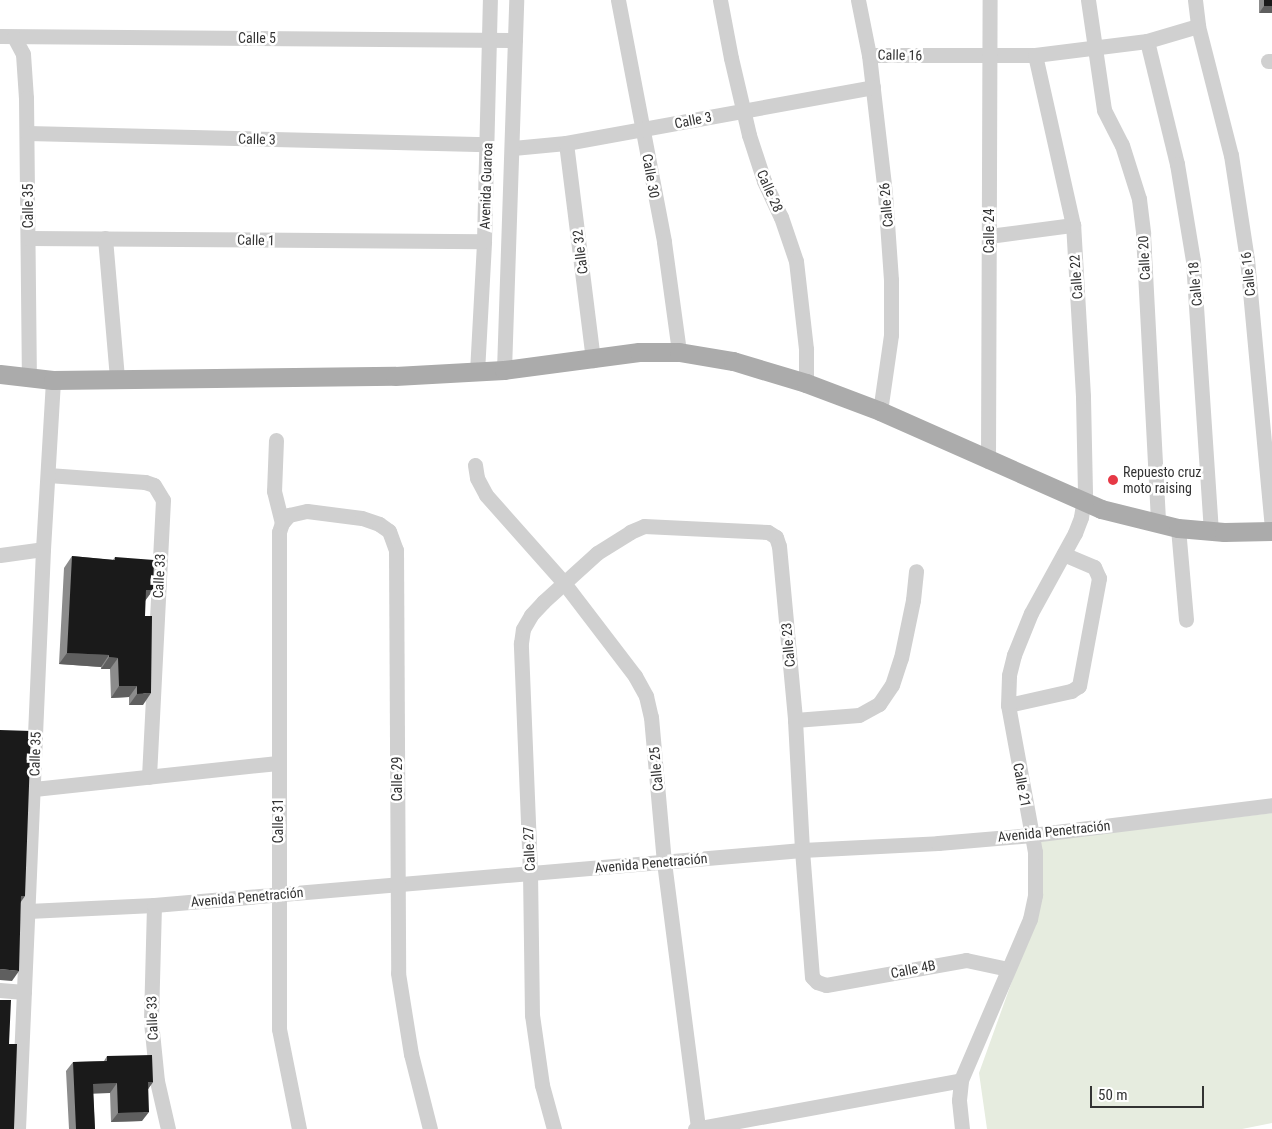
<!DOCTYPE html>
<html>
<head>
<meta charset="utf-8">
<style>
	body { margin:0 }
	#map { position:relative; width:1272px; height:1129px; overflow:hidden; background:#fff; font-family:"Roboto Condensed",sans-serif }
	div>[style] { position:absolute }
	.green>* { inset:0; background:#e6ecdf }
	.minor>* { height:15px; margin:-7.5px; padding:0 7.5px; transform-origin:7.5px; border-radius:7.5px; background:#d0d0d0 }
	.major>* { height:19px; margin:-9.5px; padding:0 9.5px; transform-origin:9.5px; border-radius:9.5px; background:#ababab }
	.wall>* { inset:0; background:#8c8c8c }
	.shaded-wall>* { inset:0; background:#5f5f5f }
	.building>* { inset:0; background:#1a1a1a; transform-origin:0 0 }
	.dots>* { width:14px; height:14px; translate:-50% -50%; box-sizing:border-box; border:2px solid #fff; border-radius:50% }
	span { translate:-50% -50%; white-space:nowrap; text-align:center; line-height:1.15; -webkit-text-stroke:5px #fff; paint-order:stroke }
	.street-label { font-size:14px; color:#333 }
	.poi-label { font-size:14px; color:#333 }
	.left { translate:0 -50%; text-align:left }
	.scale { position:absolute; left:1090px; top:1086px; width:114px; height:22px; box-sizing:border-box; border:2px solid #333; border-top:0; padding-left:6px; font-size:15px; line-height:18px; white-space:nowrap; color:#333; -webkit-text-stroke:4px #fff; paint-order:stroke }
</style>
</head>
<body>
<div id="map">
	<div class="green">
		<div style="clip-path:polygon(1272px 813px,1272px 1123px,1242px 1129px,987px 1129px,979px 1073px,1043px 895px,1039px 841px)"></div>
	</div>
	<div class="minor">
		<div style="left:618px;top:0;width:246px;rotate:79.2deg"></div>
		<div style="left:664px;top:242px;width:111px;rotate:82.2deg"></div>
		<div style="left:720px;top:0;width:59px;rotate:79.3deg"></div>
		<div style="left:731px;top:58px;width:79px;rotate:76.8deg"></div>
		<div style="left:749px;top:135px;width:48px;rotate:71.9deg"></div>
		<div style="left:764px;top:181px;width:40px;rotate:65deg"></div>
		<div style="left:781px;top:217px;width:46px;rotate:71.2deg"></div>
		<div style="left:796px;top:261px;width:89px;rotate:83.5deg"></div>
		<div style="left:806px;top:349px;width:34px;rotate:90deg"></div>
		<div style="left:858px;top:0;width:56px;rotate:78.7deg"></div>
		<div style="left:869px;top:55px;width:140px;rotate:83.4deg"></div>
		<div style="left:885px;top:194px;width:86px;rotate:86deg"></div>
		<div style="left:891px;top:280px;width:55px;rotate:90deg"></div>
		<div style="left:891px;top:335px;width:77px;rotate:98.2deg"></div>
		<div style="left:1088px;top:0;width:111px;rotate:81.7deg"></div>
		<div style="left:1104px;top:110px;width:39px;rotate:63deg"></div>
		<div style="left:1122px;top:145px;width:57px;rotate:72.5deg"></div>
		<div style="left:1139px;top:199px;width:35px;rotate:83deg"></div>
		<div style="left:1143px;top:234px;width:289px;rotate:87deg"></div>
		<div style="left:1195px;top:0;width:26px;rotate:83deg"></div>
		<div style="left:1198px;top:26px;width:133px;rotate:75.7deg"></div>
		<div style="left:1231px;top:155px;width:105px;rotate:81.3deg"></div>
		<div style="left:1247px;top:259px;width:269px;rotate:84.7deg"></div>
		<div style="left:0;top:36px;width:515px;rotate:0.45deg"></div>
		<div style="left:14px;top:37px;width:19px;rotate:62deg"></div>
		<div style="left:23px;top:54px;width:44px;rotate:86.1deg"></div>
		<div style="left:26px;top:98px;width:280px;rotate:89.4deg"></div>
		<div style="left:1147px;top:41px;width:127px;rotate:76.3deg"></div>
		<div style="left:1177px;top:164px;width:98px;rotate:80.6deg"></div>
		<div style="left:1193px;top:261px;width:271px;rotate:86.2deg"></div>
		<div style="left:869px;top:55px;width:166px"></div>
		<div style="left:1035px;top:55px;width:113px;rotate:-7.1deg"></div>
		<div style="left:1147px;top:41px;width:53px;rotate:-16.4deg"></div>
		<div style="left:1268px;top:61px;width:4px"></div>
		<div style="left:27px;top:133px;width:460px;rotate:1.4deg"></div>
		<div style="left:566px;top:143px;width:219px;rotate:82.9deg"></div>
		<div style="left:513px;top:148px;width:53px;rotate:-5.4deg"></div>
		<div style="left:566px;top:143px;width:312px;rotate:-10.3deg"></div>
		<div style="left:989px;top:236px;width:85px;rotate:-7.5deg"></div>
		<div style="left:28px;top:238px;width:456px;rotate:0.4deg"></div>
		<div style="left:105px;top:238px;width:141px;rotate:85.1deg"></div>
		<div style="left:504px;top:370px;width:370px;rotate:-88.1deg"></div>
		<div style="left:477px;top:372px;width:131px;rotate:-86.9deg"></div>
		<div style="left:484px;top:241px;width:241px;rotate:-88.6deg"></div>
		<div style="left:276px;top:440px;width:51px;rotate:92.2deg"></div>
		<div style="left:274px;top:491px;width:33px;rotate:76deg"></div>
		<div style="left:988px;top:461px;width:461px;rotate:-89.8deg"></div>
		<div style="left:475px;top:465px;width:13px;rotate:81deg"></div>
		<div style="left:477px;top:478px;width:19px;rotate:62deg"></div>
		<div style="left:486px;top:495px;width:118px;rotate:48.4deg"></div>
		<div style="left:564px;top:583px;width:117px;rotate:52.6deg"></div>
		<div style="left:635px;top:676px;width:23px;rotate:61deg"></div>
		<div style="left:646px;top:696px;width:22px;rotate:77deg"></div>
		<div style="left:651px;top:717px;width:146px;rotate:84.9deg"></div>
		<div style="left:664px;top:862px;width:269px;rotate:82.7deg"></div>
		<div style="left:48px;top:475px;width:97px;rotate:4.1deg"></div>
		<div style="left:145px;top:482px;width:9px;rotate:18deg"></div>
		<div style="left:154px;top:485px;width:17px;rotate:59deg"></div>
		<div style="left:163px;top:500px;width:277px;rotate:92.9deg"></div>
		<div style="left:1178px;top:528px;width:92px;rotate:85deg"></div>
		<div style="left:0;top:555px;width:43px;rotate:-7.9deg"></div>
		<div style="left:1008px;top:705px;width:65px;rotate:-12.5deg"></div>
		<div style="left:1071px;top:691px;width:9px;rotate:-32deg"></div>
		<div style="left:1079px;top:686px;width:110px;rotate:-79.5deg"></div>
		<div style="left:1099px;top:578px;width:12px;rotate:-114deg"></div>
		<div style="left:1094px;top:567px;width:33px;rotate:-157deg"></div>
		<div style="left:795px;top:720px;width:64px;rotate:-4.5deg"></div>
		<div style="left:859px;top:715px;width:23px;rotate:-29deg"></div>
		<div style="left:879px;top:704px;width:23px;rotate:-56deg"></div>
		<div style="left:892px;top:685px;width:28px;rotate:-72deg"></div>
		<div style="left:901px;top:658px;width:59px;rotate:-78.3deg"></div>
		<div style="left:913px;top:600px;width:29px;rotate:-84deg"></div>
		<div style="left:34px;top:789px;width:245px;rotate:-6.1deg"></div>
		<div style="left:154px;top:905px;width:117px;rotate:91.5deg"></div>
		<div style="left:151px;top:1022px;width:59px;rotate:84.2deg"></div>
		<div style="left:157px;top:1081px;width:49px;rotate:77.1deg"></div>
		<div style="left:28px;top:911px;width:126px;rotate:-2.7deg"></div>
		<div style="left:154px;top:905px;width:650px;rotate:-4.85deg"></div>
		<div style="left:802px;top:850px;width:136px;rotate:-2.9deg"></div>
		<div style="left:938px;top:843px;width:94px;rotate:-4.9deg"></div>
		<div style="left:1032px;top:835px;width:242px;rotate:-7.1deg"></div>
		<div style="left:0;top:990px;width:24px;rotate:5deg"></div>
		<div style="left:18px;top:1129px;width:581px;rotate:-87.53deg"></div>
		<div style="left:43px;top:549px;width:169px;rotate:-86.6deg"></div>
		<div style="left:299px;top:1129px;width:102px;rotate:-101.3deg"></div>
		<div style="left:279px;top:1029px;width:497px;rotate:-90deg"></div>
		<div style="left:279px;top:532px;width:9px;rotate:-72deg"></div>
		<div style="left:282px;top:523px;width:11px;rotate:-49deg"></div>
		<div style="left:289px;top:515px;width:18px;rotate:-13deg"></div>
		<div style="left:307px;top:511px;width:55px;rotate:7.3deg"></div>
		<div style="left:362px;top:518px;width:18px;rotate:19deg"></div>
		<div style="left:379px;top:524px;width:12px;rotate:35deg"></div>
		<div style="left:389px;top:531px;width:20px;rotate:70deg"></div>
		<div style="left:396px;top:550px;width:423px;rotate:89.7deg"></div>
		<div style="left:398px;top:973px;width:82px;rotate:80.9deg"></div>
		<div style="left:411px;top:1054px;width:77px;rotate:75.8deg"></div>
		<div style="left:554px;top:1129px;width:46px;rotate:-105.3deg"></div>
		<div style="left:542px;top:1085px;width:71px;rotate:-98.1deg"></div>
		<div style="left:532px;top:1015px;width:143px;rotate:-90.8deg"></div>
		<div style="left:530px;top:872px;width:229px;rotate:-92.3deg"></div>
		<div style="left:521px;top:643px;width:14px;rotate:-82deg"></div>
		<div style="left:523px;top:629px;width:16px;rotate:-60deg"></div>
		<div style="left:531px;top:615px;width:18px;rotate:-47deg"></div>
		<div style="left:543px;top:602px;width:73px;rotate:-42.2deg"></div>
		<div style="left:597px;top:553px;width:39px;rotate:-32deg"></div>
		<div style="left:630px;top:532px;width:15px;rotate:-23deg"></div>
		<div style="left:644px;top:526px;width:124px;rotate:2.8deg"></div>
		<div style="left:768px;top:532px;width:9px;rotate:32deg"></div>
		<div style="left:776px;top:537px;width:9px;rotate:72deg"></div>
		<div style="left:779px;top:546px;width:175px;rotate:84.7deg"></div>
		<div style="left:795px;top:720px;width:130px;rotate:86.9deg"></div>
		<div style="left:802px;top:850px;width:127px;rotate:85.5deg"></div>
		<div style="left:812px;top:977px;width:7px;rotate:45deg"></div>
		<div style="left:817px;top:982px;width:9px;rotate:18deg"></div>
		<div style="left:826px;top:985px;width:142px;rotate:-10.1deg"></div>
		<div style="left:966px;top:960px;width:43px;rotate:12.1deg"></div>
		<div style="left:695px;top:1129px;width:270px;rotate:-10.4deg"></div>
		<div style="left:962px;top:1129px;width:29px;rotate:-96deg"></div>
		<div style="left:959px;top:1100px;width:20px;rotate:-84deg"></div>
		<div style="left:961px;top:1080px;width:175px;rotate:-66.8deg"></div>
		<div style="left:1030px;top:919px;width:25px;rotate:-78deg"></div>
		<div style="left:1035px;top:895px;width:43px;rotate:-90deg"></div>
		<div style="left:1035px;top:852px;width:149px;rotate:-100.4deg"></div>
		<div style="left:1008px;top:705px;width:30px;rotate:-88deg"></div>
		<div style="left:1009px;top:675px;width:21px;rotate:-76deg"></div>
		<div style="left:1014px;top:655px;width:45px;rotate:-68deg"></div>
		<div style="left:1031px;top:613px;width:91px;rotate:-61.2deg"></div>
		<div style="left:1075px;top:533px;width:17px;rotate:-69deg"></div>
		<div style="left:1081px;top:517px;width:24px;rotate:-81deg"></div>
		<div style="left:1085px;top:493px;width:97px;rotate:-91.2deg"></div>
		<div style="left:1083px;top:396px;width:171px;rotate:-93.3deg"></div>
		<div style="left:1073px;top:225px;width:174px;rotate:-102.6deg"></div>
	</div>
	<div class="major">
		<div style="left:0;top:374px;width:53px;rotate:6.5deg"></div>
		<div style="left:53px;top:380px;width:342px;rotate:-0.7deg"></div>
		<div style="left:395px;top:376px;width:109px;rotate:-3.2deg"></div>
		<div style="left:504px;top:370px;width:136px;rotate:-7.6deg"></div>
		<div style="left:639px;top:352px;width:40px"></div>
		<div style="left:679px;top:352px;width:55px;rotate:9.5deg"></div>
		<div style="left:733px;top:361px;width:76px;rotate:16.8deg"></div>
		<div style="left:806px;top:383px;width:79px;rotate:20.7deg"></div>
		<div style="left:880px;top:411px;width:242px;rotate:23.9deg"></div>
		<div style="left:1101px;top:509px;width:79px;rotate:13.9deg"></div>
		<div style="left:1178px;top:528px;width:46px;rotate:5deg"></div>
		<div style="left:1224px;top:532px;width:48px;rotate:-1.2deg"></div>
	</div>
	<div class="wall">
		<div style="clip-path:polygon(1259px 0,1272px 0,1259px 13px)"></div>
		<div style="clip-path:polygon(72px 556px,113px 560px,115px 557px,153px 590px,145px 601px,143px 705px,129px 705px,129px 697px,111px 698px,110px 669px,101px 669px,101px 667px,59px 664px,64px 568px)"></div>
		<div style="clip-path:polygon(107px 1056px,153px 1082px,148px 1089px,142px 1121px,111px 1122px,110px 1093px,93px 1093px,95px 1129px,69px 1129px,66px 1071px,73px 1062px,104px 1061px)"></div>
	</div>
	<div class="shaded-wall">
		<div style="clip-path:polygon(1264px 6px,1272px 6px,1272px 13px,1259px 13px)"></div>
		<div style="clip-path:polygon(146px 590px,153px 590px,144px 602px)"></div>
		<div style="clip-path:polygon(67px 653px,109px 655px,101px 667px,59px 664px)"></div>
		<div style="clip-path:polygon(109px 657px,118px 658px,110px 669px,101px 669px)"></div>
		<div style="clip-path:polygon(119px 686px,137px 686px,129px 697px,111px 698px)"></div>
		<div style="clip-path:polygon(151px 693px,143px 705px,129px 705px,137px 694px)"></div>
		<div style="clip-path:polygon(21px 896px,25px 896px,18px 906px)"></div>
		<div style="clip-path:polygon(0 969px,19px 971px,12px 981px,0 980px)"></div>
		<div style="clip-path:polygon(148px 1082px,153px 1082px,146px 1092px)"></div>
		<div style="clip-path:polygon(117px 1083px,110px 1093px,86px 1094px,93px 1084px)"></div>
		<div style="clip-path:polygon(149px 1112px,142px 1121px,111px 1122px,118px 1113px)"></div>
	</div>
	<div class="building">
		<div style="left:1264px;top:0;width:8px;height:6px"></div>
		<div style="clip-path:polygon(72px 556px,115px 560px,115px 557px,154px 560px,153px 590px,146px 590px,145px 616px,152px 616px,151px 693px,137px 694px,137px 686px,119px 686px,118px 658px,109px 657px,109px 655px,67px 653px)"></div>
		<div style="clip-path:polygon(0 730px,31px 731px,25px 896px,21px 896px,19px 971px,0 969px)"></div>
		<div style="clip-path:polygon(0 1000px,11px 1000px,9px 1044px,17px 1044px,14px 1129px,0 1129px)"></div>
		<div style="clip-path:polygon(152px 1055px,153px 1082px,148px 1082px,149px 1112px,118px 1113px,117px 1083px,93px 1084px,95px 1129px,76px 1129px,73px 1062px,107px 1061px,107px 1056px)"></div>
	</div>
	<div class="dots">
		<div style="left:1113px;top:480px;background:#e63946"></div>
	</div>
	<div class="street-label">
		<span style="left:257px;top:38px">Calle 5</span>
		<span style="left:900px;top:55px;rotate:1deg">Calle 16</span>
		<span style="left:693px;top:120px;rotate:-11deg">Calle 3</span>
		<span style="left:257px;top:139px;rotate:1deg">Calle 3</span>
		<span style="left:651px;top:176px;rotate:80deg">Calle 30</span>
		<span style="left:486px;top:186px;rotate:-88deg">Avenida Guaroa</span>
		<span style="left:770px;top:191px;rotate:66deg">Calle 28</span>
		<span style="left:886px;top:205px;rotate:-95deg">Calle 26</span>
		<span style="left:28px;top:206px;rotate:-90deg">Calle 35</span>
		<span style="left:989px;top:231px;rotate:-90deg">Calle 24</span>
		<span style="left:256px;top:240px;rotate:1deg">Calle 1</span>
		<span style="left:580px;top:252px;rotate:-97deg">Calle 32</span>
		<span style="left:1144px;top:258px;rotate:-93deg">Calle 20</span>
		<span style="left:1248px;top:274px;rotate:-96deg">Calle 16</span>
		<span style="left:1076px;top:277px;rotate:-94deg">Calle 22</span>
		<span style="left:1195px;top:284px;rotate:-95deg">Calle 18</span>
		<span style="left:159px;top:576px;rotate:-87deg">Calle 33</span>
		<span style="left:788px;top:645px;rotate:-95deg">Calle 23</span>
		<span style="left:35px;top:754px;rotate:-88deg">Calle 35</span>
		<span style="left:656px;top:769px;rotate:-95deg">Calle 25</span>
		<span style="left:397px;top:779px;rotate:-90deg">Calle 29</span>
		<span style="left:1022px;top:785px;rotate:79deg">Calle 21</span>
		<span style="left:278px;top:821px;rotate:-90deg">Calle 31</span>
		<span style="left:1054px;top:831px;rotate:-6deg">Avenida Penetración</span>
		<span style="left:529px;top:849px;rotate:-93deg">Calle 27</span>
		<span style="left:651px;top:863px;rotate:-5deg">Avenida Penetración</span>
		<span style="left:247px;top:897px;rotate:-5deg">Avenida Penetración</span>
		<span style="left:913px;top:969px;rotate:-11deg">Calle 4B</span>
		<span style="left:152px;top:1018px;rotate:-92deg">Calle 33</span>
	</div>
	<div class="poi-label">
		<span class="left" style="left:1123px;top:480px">Repuesto cruz<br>moto raising</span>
	</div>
	<div class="scale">50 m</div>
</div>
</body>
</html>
